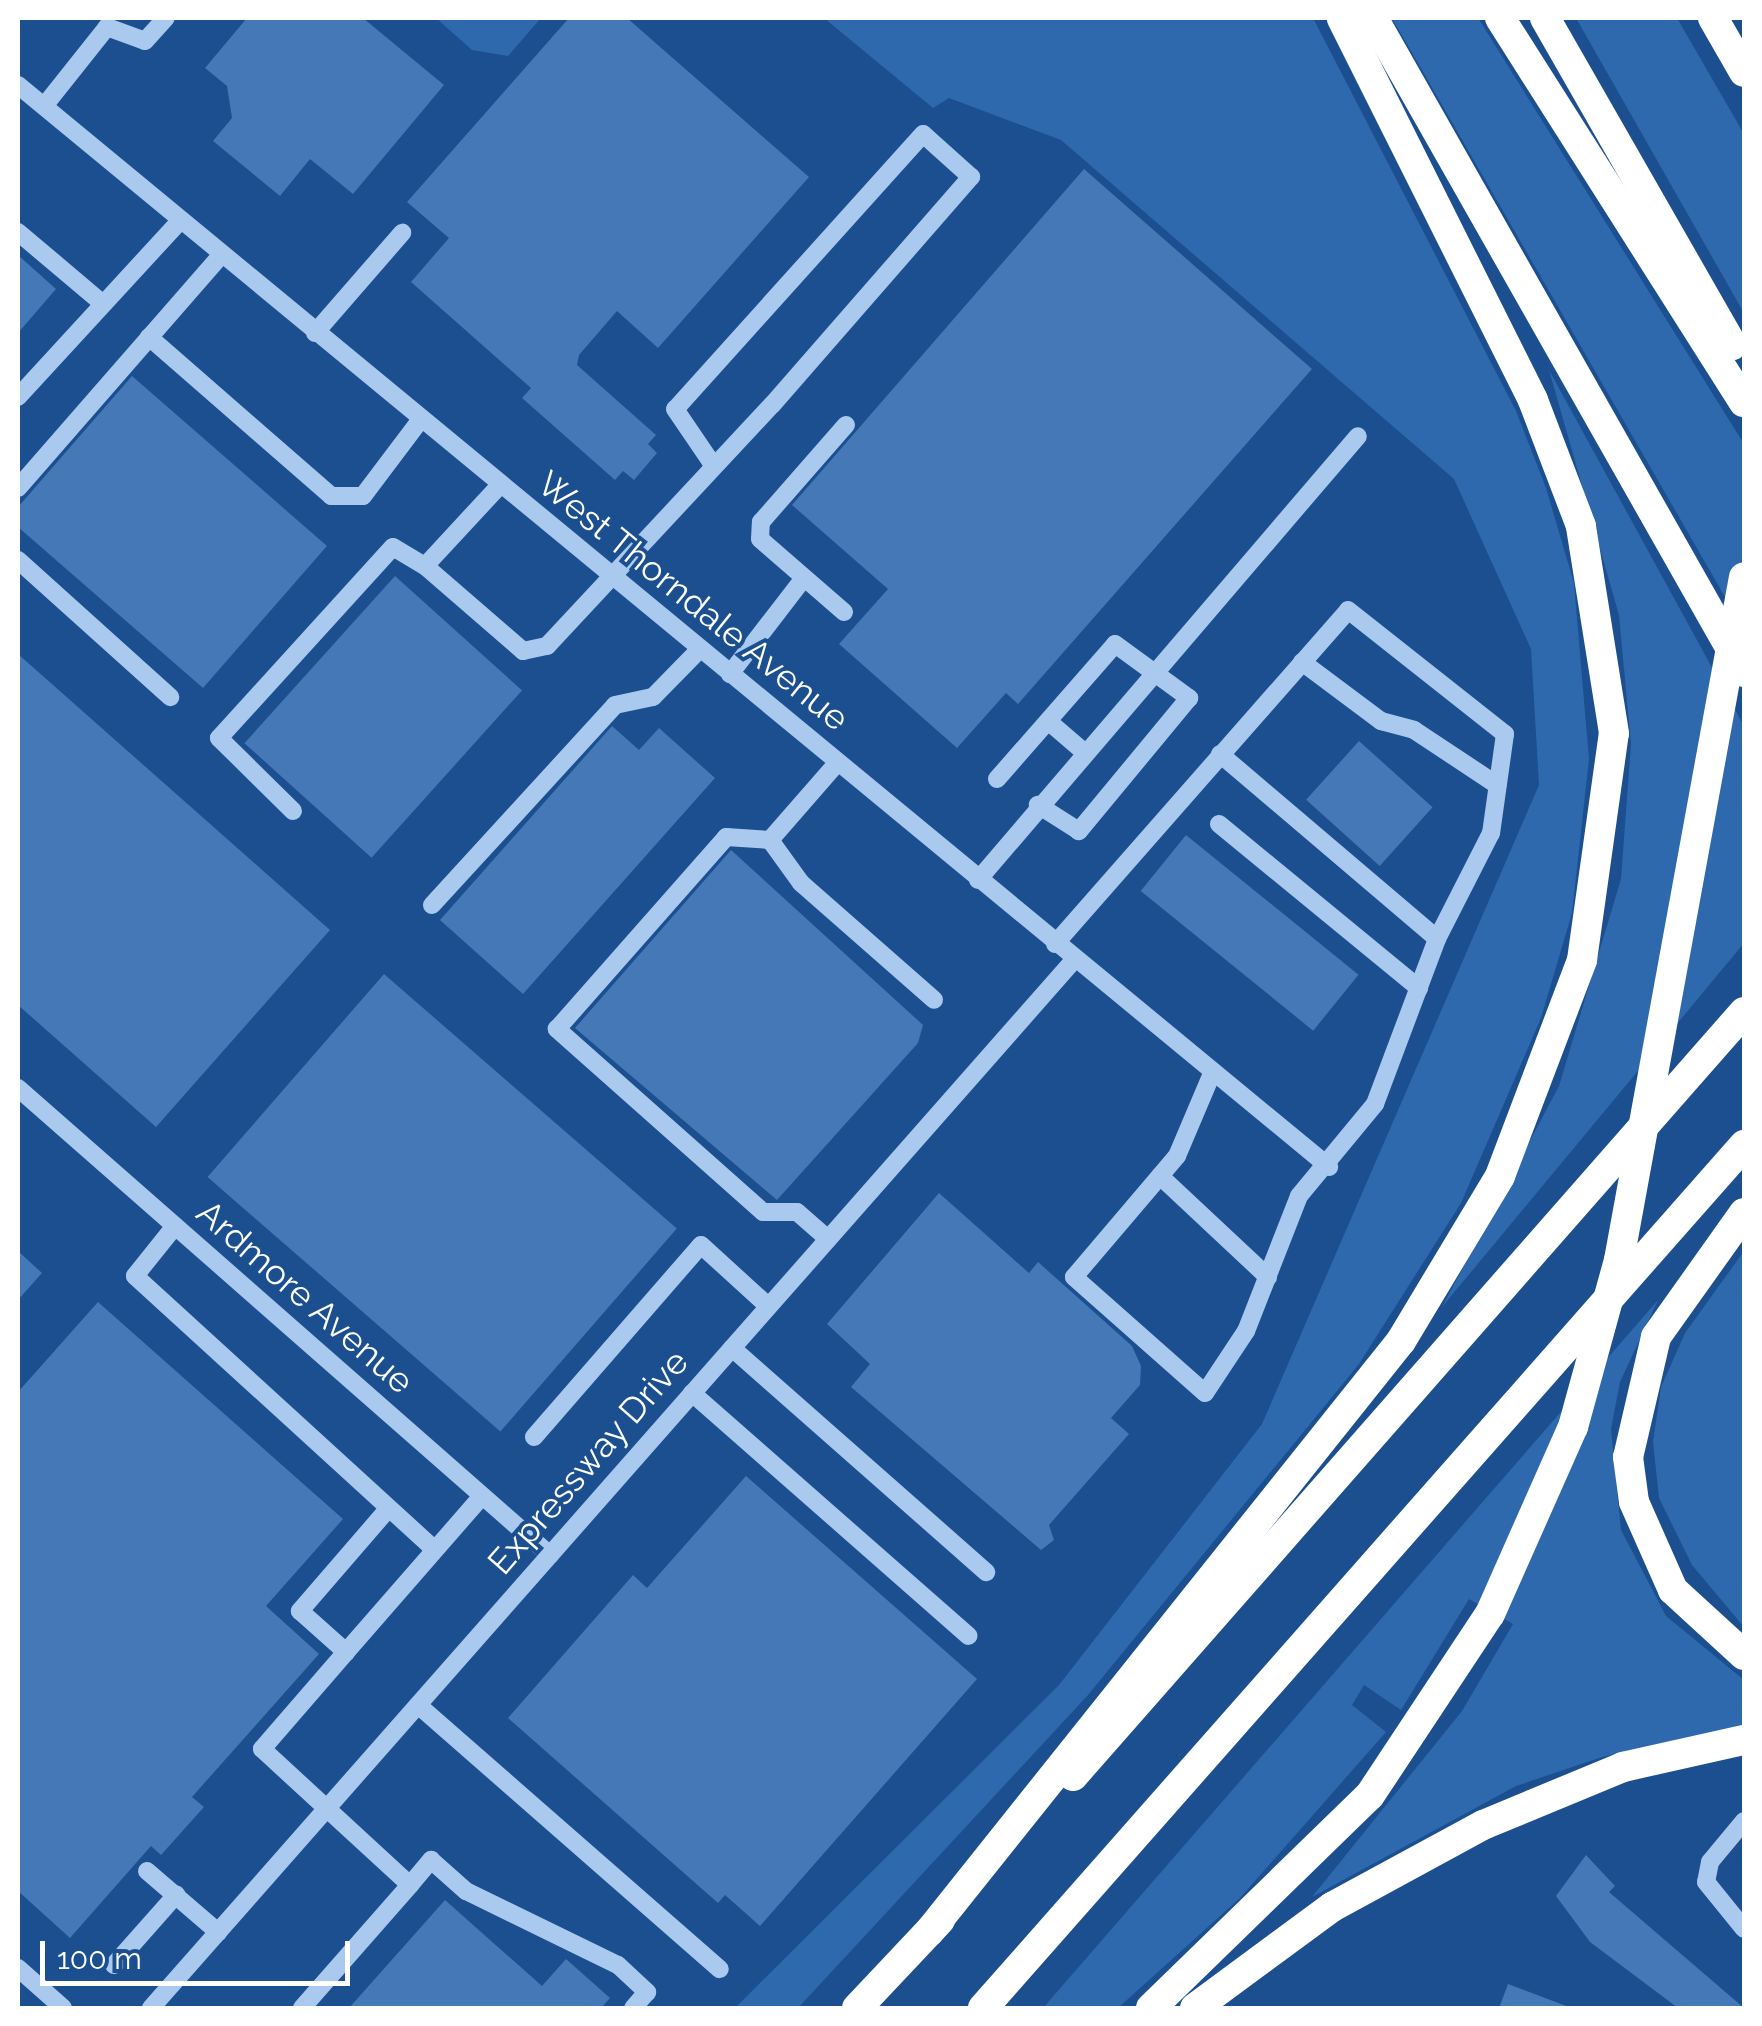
<!DOCTYPE html>
<html>
<head>
<meta charset="utf-8">
<style>
	body { margin:0 }
	#map { position:relative; width:1762px; height:2026px; overflow:hidden; background:#1b4f8f; font-family:Raleway,sans-serif }
	div>[style] { position:absolute }
	.green>* { inset:0; background:#2e69ad }
	.building>* { inset:0; background:#4478b7; transform-origin:0 0 }
	.minor>* { height:18px; margin:-9px; padding:0 9px; transform-origin:9px; border-radius:9px; background:#a9c9ee }
	.highway>* { height:30px; margin:-15px; padding:0 15px; transform-origin:15px; border-radius:15px; background:#fff }
	.highway-bridge>* { height:30px; margin:-15px; padding:0 15px; transform-origin:15px; border-radius:15px; background:#fff }
	span { translate:-50% -50%; white-space:nowrap; text-align:center; line-height:1.15; -webkit-text-stroke:8px #1b4f8f; paint-order:stroke }
	.street-label { font-size:35px; color:#fff }
	.frame { position:absolute; inset:0; border:20px solid #fff; pointer-events:none }
	.scale { position:absolute; left:40px; top:1941px; width:310px; height:45px; box-sizing:border-box; border:5px solid #fff; border-top:0; padding-left:12px; font-size:30px; line-height:35px; white-space:nowrap; color:#fff; -webkit-text-stroke:8px #1b4f8f; paint-order:stroke }
</style>
</head>
<body>
<div id="map">
	<div class="green">
		<div style="clip-path:polygon(436px 18px,541px 18px,508px 56px,472px 50px)"></div>
		<div style="clip-path:polygon(824px 18px,1313px 18px,1516px 411px,1546px 488px,1574px 583px,1589px 759px,1572px 913px,1541px 1018px,1461px 1203px,1359px 1364px,1088px 1695px,798px 2008px,735px 2008px,1059px 1685px,1262px 1424px,1539px 785px,1531px 649px,1454px 479px,1061px 140px,949px 98px,933px 108px)"></div>
		<div style="clip-path:polygon(1392px 18px,1478px 18px,1744px 444px,1744px 630px)"></div>
		<div style="clip-path:polygon(1576px 18px,1677px 18px,1744px 134px,1744px 313px)"></div>
		<div style="clip-path:polygon(1549px 370px,1744px 726px,1744px 943px,1442px 1307px,1559px 1086px,1621px 879px,1631px 744px,1619px 615px)"></div>
		<div style="clip-path:polygon(1744px 1251px,1744px 1627px,1692px 1565px,1659px 1498px,1653px 1442px,1661px 1387px,1685px 1333px)"></div>
		<div style="clip-path:polygon(1658px 1300px,1620px 1382px,1611px 1429px,1621px 1530px,1666px 1616px,1744px 1680px,1744px 1727px,1602px 1757px,1516px 1786px,1312px 1897px,1462px 1711px,1513px 1624px,1469px 1599px,1401px 1710px,1364px 1685px,1352px 1705px,1386px 1732px,1240px 1898px,1118px 2008px,1043px 2008px)"></div>
	</div>
	<div class="building">
		<div style="clip-path:polygon(247px 18px,363px 18px,444px 85px,353px 194px,310px 159px,280px 196px,213px 141px,232px 118px,227px 86px,205px 68px)"></div>
		<div style="clip-path:polygon(569px 18px,627px 18px,809px 177px,658px 348px,617px 311px,579px 355px,577px 365px,656px 435px,648px 444px,657px 453px,634px 480px,623px 471px,615px 480px,522px 398px,531px 388px,411px 282px,449px 238px,407px 202px)"></div>
		<div style="clip-path:polygon(1084px 169px,1312px 369px,1018px 704px,1006px 693px,957px 748px,839px 644px,888px 589px,792px 505px)"></div>
		<div style="clip-path:polygon(18px 255px,56px 289px,18px 333px)"></div>
		<div style="clip-path:polygon(132px 376px,327px 546px,203px 688px,18px 527px,18px 507px)"></div>
		<div style="left:395px;top:576px;width:171px;height:225px;rotate:42deg"></div>
		<div style="clip-path:polygon(18px 654px,330px 930px,156px 1127px,18px 1005px)"></div>
		<div style="clip-path:polygon(612px 726px,639px 750px,659px 728px,715px 778px,523px 994px,440px 920px)"></div>
		<div style="left:1359px;top:741px;width:99px;height:79px;rotate:42deg"></div>
		<div style="left:1186px;top:835px;width:222px;height:72px;rotate:39deg"></div>
		<div style="clip-path:polygon(731px 850px,923px 1025px,918px 1043px,777px 1200px,575px 1028px)"></div>
		<div style="left:384px;top:974px;width:388px;height:269px;rotate:41deg"></div>
		<div style="clip-path:polygon(939px 1193px,1029px 1273px,1038px 1262px,1132px 1346px,1141px 1366px,1140px 1385px,1111px 1418px,1129px 1434px,1049px 1525px,1054px 1540px,1041px 1550px,851px 1387px,870px 1364px,827px 1324px)"></div>
		<div style="clip-path:polygon(18px 1251px,42px 1273px,18px 1300px)"></div>
		<div style="clip-path:polygon(98px 1302px,343px 1519px,266px 1606px,319px 1654px,192px 1797px,204px 1807px,161px 1855px,151px 1846px,70px 1938px,18px 1891px,18px 1392px)"></div>
		<div style="clip-path:polygon(746px 1476px,977px 1679px,760px 1926px,725px 1895px,718px 1903px,508px 1718px,633px 1575px,647px 1588px)"></div>
		<div style="clip-path:polygon(1586px 1855px,1615px 1886px,1609px 1892px,1744px 2008px,1678px 2008px,1590px 1942px,1556px 1896px)"></div>
		<div style="clip-path:polygon(445px 1900px,542px 1986px,566px 1959px,610px 1998px,601px 2008px,349px 2008px)"></div>
		<div style="clip-path:polygon(1508px 1984px,1569px 2007px,1568px 2008px,1499px 2008px)"></div>
	</div>
	<div class="minor">
		<div style="left:18px;top:85px;width:1700px;rotate:39.53deg"></div>
		<div style="left:45px;top:105px;width:100px;rotate:-51.5deg"></div>
		<div style="left:107px;top:27px;width:40px;rotate:20.2deg"></div>
		<div style="left:145px;top:41px;width:31px;rotate:-48deg"></div>
		<div style="left:18px;top:232px;width:110px;rotate:40.2deg"></div>
		<div style="left:315px;top:333px;width:133px;rotate:-49deg"></div>
		<div style="left:149px;top:337px;width:242px;rotate:41.1deg"></div>
		<div style="left:331px;top:496px;width:32px"></div>
		<div style="left:363px;top:496px;width:96px;rotate:-53deg"></div>
		<div style="left:18px;top:397px;width:239px;rotate:-47.4deg"></div>
		<div style="left:18px;top:488px;width:309px;rotate:-48.9deg"></div>
		<div style="left:18px;top:560px;width:205px;rotate:42deg"></div>
		<div style="left:425px;top:566px;width:130px;rotate:40.9deg"></div>
		<div style="left:523px;top:651px;width:25px;rotate:-12deg"></div>
		<div style="left:547px;top:646px;width:330px;rotate:-47deg"></div>
		<div style="left:772px;top:405px;width:303px;rotate:-48.9deg"></div>
		<div style="left:971px;top:177px;width:64px;rotate:-138.1deg"></div>
		<div style="left:923px;top:134px;width:370px;rotate:132deg"></div>
		<div style="left:675px;top:409px;width:68px;rotate:55.8deg"></div>
		<div style="left:844px;top:612px;width:111px;rotate:-139deg"></div>
		<div style="left:760px;top:539px;width:17px;rotate:-87deg"></div>
		<div style="left:761px;top:522px;width:129px;rotate:-48.8deg"></div>
		<div style="left:1302px;top:662px;width:99px;rotate:36.8deg"></div>
		<div style="left:1381px;top:721px;width:34px;rotate:15deg"></div>
		<div style="left:1414px;top:730px;width:100px;rotate:33.5deg"></div>
		<div style="left:730px;top:674px;width:121px;rotate:-52.4deg"></div>
		<div style="left:1048px;top:721px;width:48px;rotate:40.7deg"></div>
		<div style="left:1220px;top:754px;width:285px;rotate:40.4deg"></div>
		<div style="left:997px;top:779px;width:179px;rotate:-48.8deg"></div>
		<div style="left:1115px;top:644px;width:92px;rotate:36.1deg"></div>
		<div style="left:1189px;top:698px;width:173px;rotate:129.6deg"></div>
		<div style="left:1079px;top:831px;width:49px;rotate:-147.6deg"></div>
		<div style="left:293px;top:811px;width:104px;rotate:-135.4deg"></div>
		<div style="left:219px;top:738px;width:258px;rotate:-47.7deg"></div>
		<div style="left:393px;top:547px;width:37px;rotate:31deg"></div>
		<div style="left:425px;top:566px;width:110px;rotate:-47.2deg"></div>
		<div style="left:1219px;top:824px;width:259px;rotate:39.4deg"></div>
		<div style="left:770px;top:840px;width:53px;rotate:54.2deg"></div>
		<div style="left:801px;top:883px;width:177px;rotate:41.3deg"></div>
		<div style="left:978px;top:880px;width:584px;rotate:-49.44deg"></div>
		<div style="left:432px;top:905px;width:271px;rotate:-47.5deg"></div>
		<div style="left:615px;top:705px;width:39px;rotate:-12deg"></div>
		<div style="left:653px;top:697px;width:67px;rotate:-45.6deg"></div>
		<div style="left:1055px;top:944px;width:444px;rotate:-48.7deg"></div>
		<div style="left:1348px;top:610px;width:200px;rotate:38.3deg"></div>
		<div style="left:1505px;top:734px;width:100px;rotate:98deg"></div>
		<div style="left:1491px;top:833px;width:119px;rotate:117deg"></div>
		<div style="left:1437px;top:939px;width:176px;rotate:110.6deg"></div>
		<div style="left:1375px;top:1104px;width:119px;rotate:129.6deg"></div>
		<div style="left:1299px;top:1196px;width:145px;rotate:111.4deg"></div>
		<div style="left:1246px;top:1331px;width:74px;rotate:123.5deg"></div>
		<div style="left:1205px;top:1393px;width:175px;rotate:-138.5deg"></div>
		<div style="left:1074px;top:1277px;width:159px;rotate:-49.6deg"></div>
		<div style="left:1177px;top:1156px;width:92px;rotate:-67deg"></div>
		<div style="left:18px;top:1088px;width:708px;rotate:41.28deg"></div>
		<div style="left:1160px;top:1176px;width:148px;rotate:43.1deg"></div>
		<div style="left:175px;top:1226px;width:64px;rotate:128.7deg"></div>
		<div style="left:135px;top:1276px;width:405px;rotate:42.4deg"></div>
		<div style="left:828px;top:1239px;width:41px;rotate:-138.9deg"></div>
		<div style="left:797px;top:1212px;width:34px;rotate:180deg"></div>
		<div style="left:763px;top:1212px;width:276px;rotate:-138.4deg"></div>
		<div style="left:557px;top:1029px;width:256px;rotate:-48.6deg"></div>
		<div style="left:726px;top:837px;width:44px;rotate:3.9deg"></div>
		<div style="left:770px;top:840px;width:103px;rotate:-48.9deg"></div>
		<div style="left:732px;top:1348px;width:339px;rotate:41.4deg"></div>
		<div style="left:692px;top:1393px;width:368px;rotate:41.3deg"></div>
		<div style="left:534px;top:1437px;width:254px;rotate:-49deg"></div>
		<div style="left:701px;top:1245px;width:91px;rotate:42.3deg"></div>
		<div style="left:388px;top:1509px;width:135px;rotate:130.8deg"></div>
		<div style="left:300px;top:1611px;width:62px;rotate:41.7deg"></div>
		<div style="left:346px;top:1652px;width:207px;rotate:-48.9deg"></div>
		<div style="left:418px;top:1705px;width:401px;rotate:41.2deg"></div>
		<div style="left:1744px;top:1821px;width:53px;rotate:129.7deg"></div>
		<div style="left:1710px;top:1862px;width:20px;rotate:101deg"></div>
		<div style="left:1706px;top:1882px;width:60px;rotate:51deg"></div>
		<div style="left:147px;top:1871px;width:94px;rotate:40.7deg"></div>
		<div style="left:410px;top:1885px;width:33px;rotate:-50deg"></div>
		<div style="left:431px;top:1860px;width:47px;rotate:41.5deg"></div>
		<div style="left:466px;top:1891px;width:169px;rotate:26deg"></div>
		<div style="left:618px;top:1965px;width:40px;rotate:43deg"></div>
		<div style="left:647px;top:1992px;width:21px;rotate:131deg"></div>
		<div style="left:114px;top:1965px;width:94px;rotate:-48.5deg"></div>
		<div style="left:18px;top:1968px;width:60px;rotate:41.6deg"></div>
		<div style="left:151px;top:2008px;width:1397px;rotate:-48.63deg"></div>
		<div style="left:302px;top:2008px;width:164px;rotate:-48.7deg"></div>
		<div style="left:410px;top:1885px;width:201px;rotate:-137.4deg"></div>
		<div style="left:262px;top:1749px;width:128px;rotate:-49.1deg"></div>
	</div>
	<div class="highway">
		<div style="left:1373px;top:18px;width:752px;rotate:60.43deg"></div>
		<div style="left:1500px;top:18px;width:455px;rotate:57.6deg"></div>
		<div style="left:1545px;top:18px;width:377px;rotate:60.2deg"></div>
		<div style="left:1713px;top:18px;width:62px;rotate:60.1deg"></div>
		<div style="left:1744px;top:1213px;width:152px;rotate:125.4deg"></div>
		<div style="left:1656px;top:1337px;width:123px;rotate:103.1deg"></div>
		<div style="left:1628px;top:1457px;width:45px;rotate:82.4deg"></div>
		<div style="left:1634px;top:1502px;width:96px;rotate:66.1deg"></div>
		<div style="left:1673px;top:1590px;width:96px;rotate:42.5deg"></div>
		<div style="left:1073px;top:1776px;width:1017px;rotate:-48.71deg"></div>
		<div style="left:929px;top:1932px;width:756px;rotate:-51.39deg"></div>
		<div style="left:1401px;top:1341px;width:192px;rotate:-59deg"></div>
		<div style="left:1500px;top:1176px;width:231px;rotate:-69.2deg"></div>
		<div style="left:1582px;top:960px;width:229px;rotate:-82deg"></div>
		<div style="left:1614px;top:733px;width:210px;rotate:-99.1deg"></div>
		<div style="left:1581px;top:526px;width:135px;rotate:-110.9deg"></div>
		<div style="left:1533px;top:400px;width:427px;rotate:-116.6deg"></div>
		<div style="left:857px;top:2008px;width:121px;rotate:-46.7deg"></div>
		<div style="left:983px;top:2008px;width:1151px;rotate:-48.59deg"></div>
		<div style="left:1151px;top:2008px;width:305px;rotate:-44.2deg"></div>
		<div style="left:1370px;top:1795px;width:217px;rotate:-56.5deg"></div>
		<div style="left:1195px;top:2008px;width:170px;rotate:-36.4deg"></div>
		<div style="left:1332px;top:1907px;width:172px;rotate:-28.5deg"></div>
		<div style="left:1483px;top:1825px;width:152px;rotate:-22.5deg"></div>
		<div style="left:1623px;top:1767px;width:124px;rotate:-12.6deg"></div>
	</div>
	<div class="highway-bridge">
		<div style="left:1490px;top:1614px;width:205px;rotate:-66.1deg"></div>
		<div style="left:1573px;top:1427px;width:173px;rotate:-74.6deg"></div>
		<div style="left:1619px;top:1260px;width:694px;rotate:-79.63deg"></div>
	</div>
	<div class="street-label">
		<span style="left:693px;top:601px;rotate:39deg">West Thorndale Avenue</span>
		<span style="left:305px;top:1297px;rotate:41deg">Ardmore Avenue</span>
		<span style="left:588px;top:1462px;rotate:-49deg">Expressway Drive</span>
	</div>
	<div class="frame"></div>
	<div class="scale">100 m</div>
</div>
</body>
</html>
